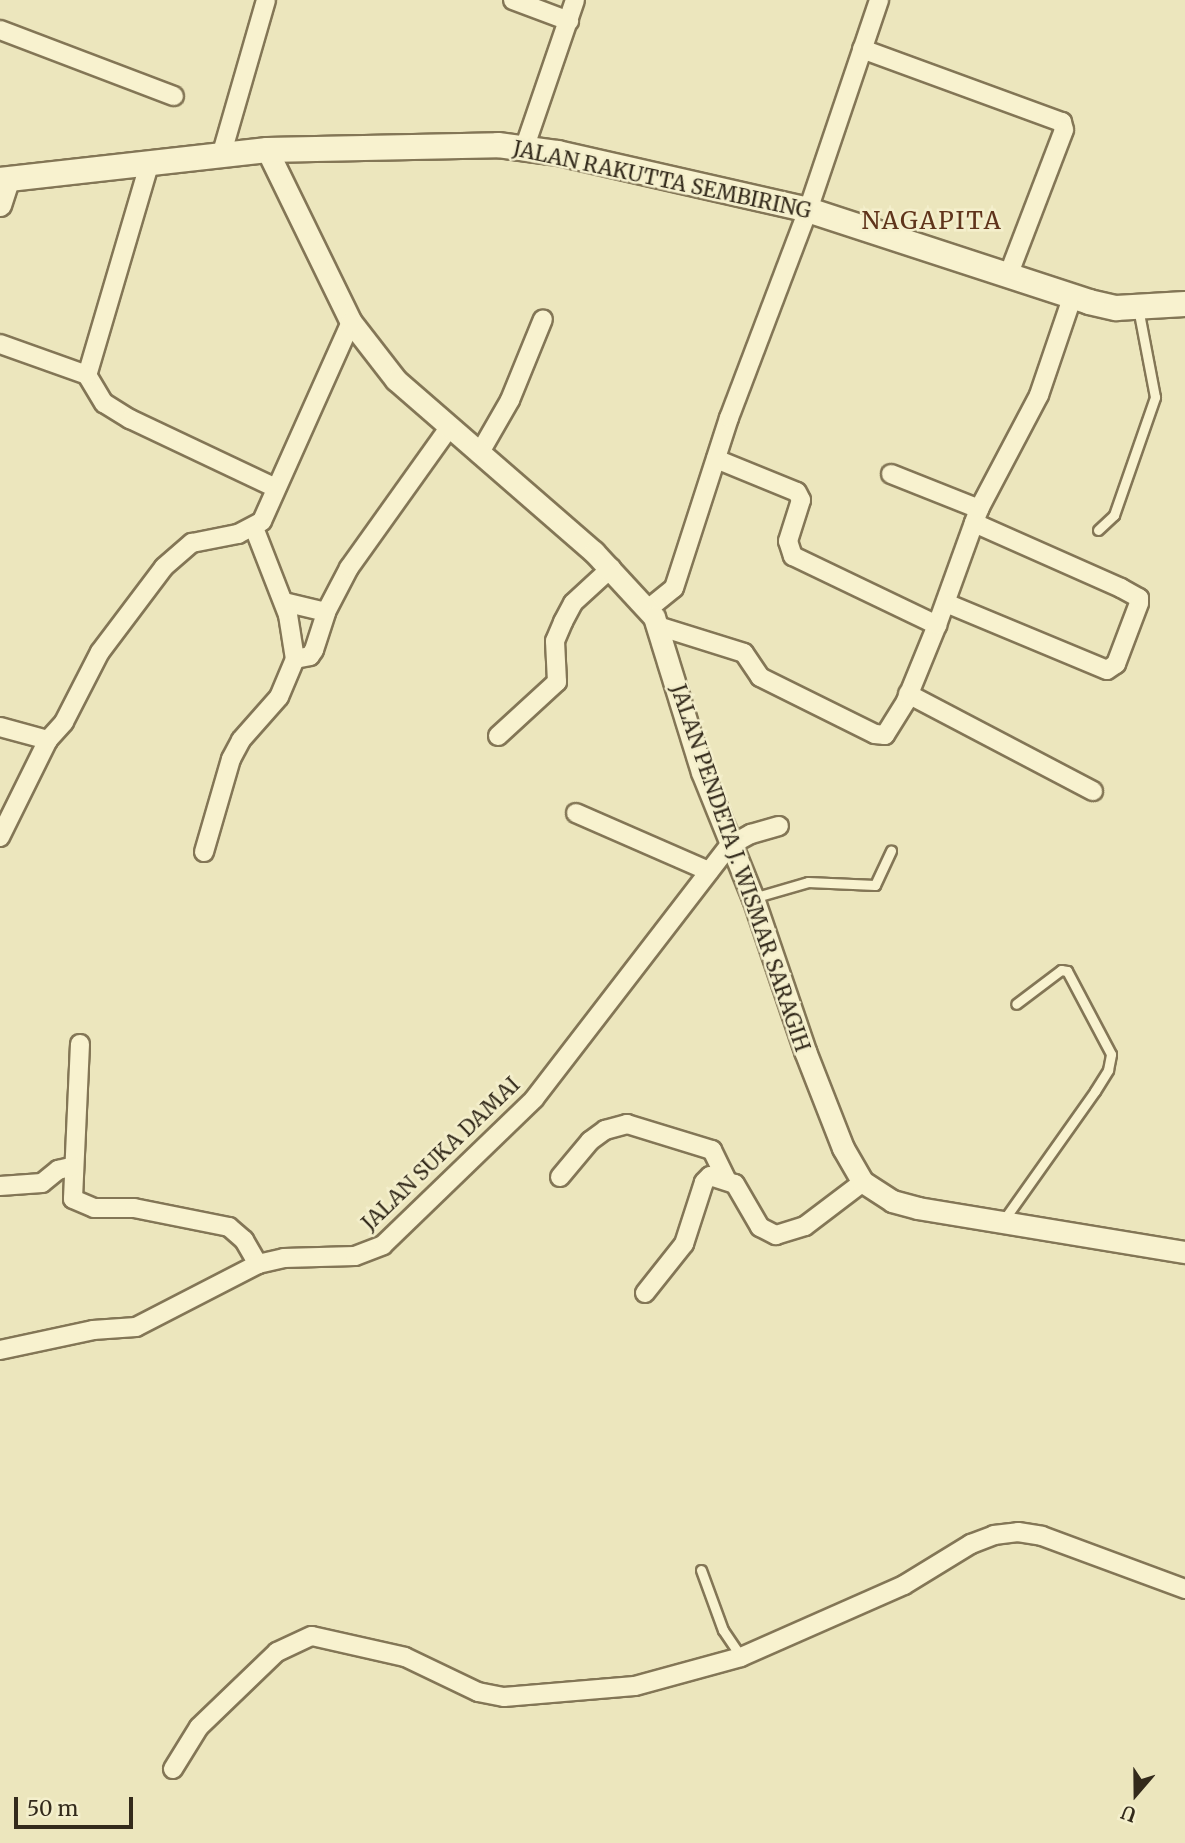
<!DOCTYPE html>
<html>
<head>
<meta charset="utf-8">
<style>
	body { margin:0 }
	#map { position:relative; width:1185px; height:1843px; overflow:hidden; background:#ece6bd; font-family:Merriweather,serif }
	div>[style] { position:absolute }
	.roads { filter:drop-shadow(2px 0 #837656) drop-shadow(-2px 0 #837656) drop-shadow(0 2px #837656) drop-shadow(0 -2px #837656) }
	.service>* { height:9px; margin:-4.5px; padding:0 4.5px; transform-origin:4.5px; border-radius:4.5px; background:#f8f2cf }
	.minor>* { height:18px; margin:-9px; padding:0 9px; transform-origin:9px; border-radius:9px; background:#f8f2cf }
	.tertiary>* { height:21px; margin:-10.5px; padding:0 10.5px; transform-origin:10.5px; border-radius:10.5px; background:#f8f2cf }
	.secondary>* { height:24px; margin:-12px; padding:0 12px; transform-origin:12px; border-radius:12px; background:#f8f2cf }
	span { translate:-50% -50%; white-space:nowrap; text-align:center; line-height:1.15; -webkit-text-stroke:5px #f4efcc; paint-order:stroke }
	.street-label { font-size:21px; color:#332a1b }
	.quarter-label { font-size:24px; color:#5f341b; letter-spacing:2px }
	.north { position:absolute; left:1101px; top:1759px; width:70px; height:70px; -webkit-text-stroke:5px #f4efcc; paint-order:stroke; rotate:200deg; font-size:19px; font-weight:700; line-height:28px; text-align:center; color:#332a1b }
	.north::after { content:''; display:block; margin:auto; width:24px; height:32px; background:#332a1b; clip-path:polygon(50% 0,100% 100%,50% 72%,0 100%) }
	.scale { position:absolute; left:14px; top:1797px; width:119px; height:32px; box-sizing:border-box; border:4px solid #332a1b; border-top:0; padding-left:9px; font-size:21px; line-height:24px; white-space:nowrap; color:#332a1b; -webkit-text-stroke:5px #f4efcc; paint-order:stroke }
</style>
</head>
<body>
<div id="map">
	<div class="roads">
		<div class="service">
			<div style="left:1098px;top:530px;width:22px;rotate:-43deg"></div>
			<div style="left:1114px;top:515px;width:125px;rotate:-70.8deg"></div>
			<div style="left:1155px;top:397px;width:91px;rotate:-100.8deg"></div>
			<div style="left:753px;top:898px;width:57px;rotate:-16.2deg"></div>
			<div style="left:808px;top:882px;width:67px;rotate:2.6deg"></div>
			<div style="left:875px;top:885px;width:38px;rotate:-65deg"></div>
			<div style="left:1003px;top:1221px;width:159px;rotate:-54.7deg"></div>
			<div style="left:1095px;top:1091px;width:25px;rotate:-58deg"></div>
			<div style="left:1108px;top:1070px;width:16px;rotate:-79deg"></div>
			<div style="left:1111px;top:1054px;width:94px;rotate:-117.9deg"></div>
			<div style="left:1067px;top:971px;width:6px;rotate:-171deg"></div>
			<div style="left:1061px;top:970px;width:56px;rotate:142.9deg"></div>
			<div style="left:701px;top:1570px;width:64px;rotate:69.9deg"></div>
			<div style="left:723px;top:1630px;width:32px;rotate:56deg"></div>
		</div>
		<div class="minor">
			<div style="left:513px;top:0;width:60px;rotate:20.6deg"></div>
			<div style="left:0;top:30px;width:186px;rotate:20.8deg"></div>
			<div style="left:862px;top:49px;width:213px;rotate:20.1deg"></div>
			<div style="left:1062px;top:122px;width:8px;rotate:76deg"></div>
			<div style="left:1064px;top:130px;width:156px;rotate:111deg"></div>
			<div style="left:524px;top:149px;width:157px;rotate:-71.1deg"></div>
			<div style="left:221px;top:156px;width:162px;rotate:-73.9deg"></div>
			<div style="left:149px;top:165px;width:219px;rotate:106.4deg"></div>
			<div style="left:87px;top:375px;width:33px;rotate:59deg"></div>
			<div style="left:104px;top:403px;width:31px;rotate:32deg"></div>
			<div style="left:130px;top:419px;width:159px;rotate:25.3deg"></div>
			<div style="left:0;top:344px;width:92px;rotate:19.6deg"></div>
			<div style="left:479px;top:454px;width:62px;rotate:-60.1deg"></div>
			<div style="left:510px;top:400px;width:87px;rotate:-67.8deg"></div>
			<div style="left:716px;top:459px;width:87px;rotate:22.2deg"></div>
			<div style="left:797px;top:492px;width:9px;rotate:63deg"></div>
			<div style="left:801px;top:500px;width:43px;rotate:107.6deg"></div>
			<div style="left:788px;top:541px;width:16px;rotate:72deg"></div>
			<div style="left:793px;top:556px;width:160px;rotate:25.6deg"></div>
			<div style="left:891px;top:474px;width:95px;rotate:21.7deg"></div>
			<div style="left:284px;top:602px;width:43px;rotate:13.4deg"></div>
			<div style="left:946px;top:603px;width:174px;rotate:22.6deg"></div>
			<div style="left:1107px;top:670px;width:11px;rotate:-34deg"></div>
			<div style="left:1116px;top:664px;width:65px;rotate:-69.3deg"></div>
			<div style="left:1139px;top:603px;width:5px;rotate:-90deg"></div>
			<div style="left:1139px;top:598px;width:21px;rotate:-151deg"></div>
			<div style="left:1121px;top:588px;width:161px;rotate:-156.1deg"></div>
			<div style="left:648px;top:609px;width:33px;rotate:-39deg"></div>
			<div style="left:674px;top:588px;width:179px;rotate:-72.1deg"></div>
			<div style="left:729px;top:418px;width:222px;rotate:-69.2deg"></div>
			<div style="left:808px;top:210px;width:222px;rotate:-71.3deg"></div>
			<div style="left:658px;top:626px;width:90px;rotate:17.4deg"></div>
			<div style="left:744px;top:653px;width:29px;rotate:56deg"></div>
			<div style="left:760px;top:677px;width:128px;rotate:26.4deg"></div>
			<div style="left:875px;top:734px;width:10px;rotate:6deg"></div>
			<div style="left:885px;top:735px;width:40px;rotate:-58deg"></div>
			<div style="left:906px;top:701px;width:82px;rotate:-67.8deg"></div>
			<div style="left:937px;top:625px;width:123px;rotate:-70.1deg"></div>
			<div style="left:979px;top:509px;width:129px;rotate:-62.2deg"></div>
			<div style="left:1039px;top:395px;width:102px;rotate:-71.2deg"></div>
			<div style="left:295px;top:659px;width:15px;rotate:-11deg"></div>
			<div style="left:310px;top:656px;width:7px;rotate:-56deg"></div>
			<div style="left:314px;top:650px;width:40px;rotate:-72deg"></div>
			<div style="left:326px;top:612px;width:50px;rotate:-62.4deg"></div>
			<div style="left:349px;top:568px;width:171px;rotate:-54.5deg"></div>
			<div style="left:908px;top:694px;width:209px;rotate:27.7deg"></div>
			<div style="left:0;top:727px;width:50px;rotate:15.2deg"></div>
			<div style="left:498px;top:736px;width:80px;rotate:-42.5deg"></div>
			<div style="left:557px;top:682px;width:41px;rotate:-92.8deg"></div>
			<div style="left:555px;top:641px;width:21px;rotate:-67deg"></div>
			<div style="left:563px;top:622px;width:21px;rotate:-62deg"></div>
			<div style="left:573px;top:603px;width:52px;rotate:-42.6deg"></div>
			<div style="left:576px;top:813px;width:145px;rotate:23.6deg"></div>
			<div style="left:0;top:837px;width:108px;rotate:-63.7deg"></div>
			<div style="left:48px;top:740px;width:24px;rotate:-48deg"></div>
			<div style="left:64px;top:722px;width:79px;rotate:-62.8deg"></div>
			<div style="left:100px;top:652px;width:106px;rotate:-53deg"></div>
			<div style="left:164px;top:567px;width:37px;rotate:-41deg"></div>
			<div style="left:192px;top:543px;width:47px;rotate:-11.1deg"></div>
			<div style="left:238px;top:534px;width:27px;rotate:-28deg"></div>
			<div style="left:262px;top:521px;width:218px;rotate:-65.9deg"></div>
			<div style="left:204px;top:852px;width:97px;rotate:-73.8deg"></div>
			<div style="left:231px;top:759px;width:21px;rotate:-62deg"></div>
			<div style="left:241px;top:740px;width:57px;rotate:-48.5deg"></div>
			<div style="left:279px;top:697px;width:41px;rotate:-67.2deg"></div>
			<div style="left:295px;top:659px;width:45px;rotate:-99deg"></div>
			<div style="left:288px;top:615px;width:93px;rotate:-111.3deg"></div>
			<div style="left:80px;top:1044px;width:155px;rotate:92.6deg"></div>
			<div style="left:73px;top:1199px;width:23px;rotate:23deg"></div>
			<div style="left:94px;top:1208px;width:40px"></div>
			<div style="left:134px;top:1208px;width:97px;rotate:11.3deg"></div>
			<div style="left:229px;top:1227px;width:20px;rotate:41deg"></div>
			<div style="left:244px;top:1240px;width:28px;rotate:60deg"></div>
			<div style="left:560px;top:1177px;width:47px;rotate:-50.2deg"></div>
			<div style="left:590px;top:1141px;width:19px;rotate:-36deg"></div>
			<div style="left:605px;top:1130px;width:23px;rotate:-15deg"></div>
			<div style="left:627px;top:1124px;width:89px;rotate:17deg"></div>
			<div style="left:712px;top:1150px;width:32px;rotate:64deg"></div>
			<div style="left:0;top:1186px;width:42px;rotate:-4.1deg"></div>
			<div style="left:42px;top:1183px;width:21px;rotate:-39deg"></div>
			<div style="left:58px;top:1170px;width:16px;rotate:-14deg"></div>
			<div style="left:645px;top:1293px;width:63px;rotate:-51.5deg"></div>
			<div style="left:684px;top:1244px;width:65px;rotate:-72.1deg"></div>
			<div style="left:704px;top:1182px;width:8px;rotate:-45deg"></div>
			<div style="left:710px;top:1176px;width:26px;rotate:18deg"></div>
			<div style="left:735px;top:1184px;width:50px;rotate:59.8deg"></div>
			<div style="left:760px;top:1227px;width:18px;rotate:27deg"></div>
			<div style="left:776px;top:1235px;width:30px;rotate:-17deg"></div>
			<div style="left:805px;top:1226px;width:73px;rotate:-37.2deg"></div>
			<div style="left:0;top:1350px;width:95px;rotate:-12.1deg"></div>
			<div style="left:93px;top:1330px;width:43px;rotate:-4deg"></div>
			<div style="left:136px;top:1327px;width:137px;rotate:-27.3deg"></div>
			<div style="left:258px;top:1264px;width:27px;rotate:-13deg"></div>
			<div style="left:284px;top:1258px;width:71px;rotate:-1.6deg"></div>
			<div style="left:355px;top:1256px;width:30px;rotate:-21deg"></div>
			<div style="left:383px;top:1245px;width:210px;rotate:-44deg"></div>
			<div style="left:534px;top:1099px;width:319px;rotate:-52.4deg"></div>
			<div style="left:729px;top:846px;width:25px;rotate:-29deg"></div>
			<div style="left:751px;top:834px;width:29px;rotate:-16deg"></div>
			<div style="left:173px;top:1769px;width:49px;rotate:-58.2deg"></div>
			<div style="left:199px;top:1727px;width:108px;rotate:-43.9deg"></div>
			<div style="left:277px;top:1652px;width:38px;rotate:-25deg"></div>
			<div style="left:312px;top:1636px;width:95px;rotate:12.7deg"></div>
			<div style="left:405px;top:1657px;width:81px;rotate:25.6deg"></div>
			<div style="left:478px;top:1692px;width:26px;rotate:11deg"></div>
			<div style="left:504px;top:1697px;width:131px;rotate:-4.8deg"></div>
			<div style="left:635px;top:1686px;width:110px;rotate:-15.3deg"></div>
			<div style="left:741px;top:1657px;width:178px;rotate:-23.8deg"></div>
			<div style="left:904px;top:1585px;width:79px;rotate:-31.5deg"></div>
			<div style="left:971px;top:1544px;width:25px;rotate:-21deg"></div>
			<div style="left:994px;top:1535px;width:24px;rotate:-7deg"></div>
			<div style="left:1018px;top:1532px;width:24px;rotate:9deg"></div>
			<div style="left:1042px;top:1536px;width:153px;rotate:20.3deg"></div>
		</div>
		<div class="tertiary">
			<div style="left:267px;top:150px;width:191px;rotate:64deg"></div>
			<div style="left:351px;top:322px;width:73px;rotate:52.2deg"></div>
			<div style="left:396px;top:380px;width:262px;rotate:41deg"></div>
			<div style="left:594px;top:552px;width:88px;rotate:47.3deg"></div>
			<div style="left:654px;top:617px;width:162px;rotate:72.8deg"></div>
			<div style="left:702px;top:772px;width:136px;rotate:68deg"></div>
			<div style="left:753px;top:898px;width:162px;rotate:71.2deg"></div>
			<div style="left:805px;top:1051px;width:104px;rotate:68.6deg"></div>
			<div style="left:843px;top:1148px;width:39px;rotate:60deg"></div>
			<div style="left:863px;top:1182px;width:35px;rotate:33deg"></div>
			<div style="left:892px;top:1201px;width:27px;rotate:15deg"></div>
			<div style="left:918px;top:1208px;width:271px;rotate:9.4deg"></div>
			<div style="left:0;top:205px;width:25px;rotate:-72deg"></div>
		</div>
		<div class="secondary">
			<div style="left:0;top:180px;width:269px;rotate:-6.4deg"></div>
			<div style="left:267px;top:150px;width:231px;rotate:-1.2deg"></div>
			<div style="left:498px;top:145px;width:61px;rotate:7.6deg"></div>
			<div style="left:558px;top:153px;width:256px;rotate:12.8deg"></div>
			<div style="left:808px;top:210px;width:296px;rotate:18.1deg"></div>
			<div style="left:1089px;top:302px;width:28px;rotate:13deg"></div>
			<div style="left:1116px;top:308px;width:69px;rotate:-3.3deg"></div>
		</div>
	</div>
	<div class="street-label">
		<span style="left:662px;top:180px;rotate:12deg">JALAN RAKUTTA SEMBIRING</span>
		<span style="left:740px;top:868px;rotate:71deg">JALAN PENDETA J. WISMAR SARAGIH</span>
		<span style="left:441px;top:1154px;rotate:-44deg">JALAN SUKA DAMAI</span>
	</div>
	<div class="quarter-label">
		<span style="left:932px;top:221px">NAGAPITA</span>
	</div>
	<div class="north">U</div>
	<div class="scale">50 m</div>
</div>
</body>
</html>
